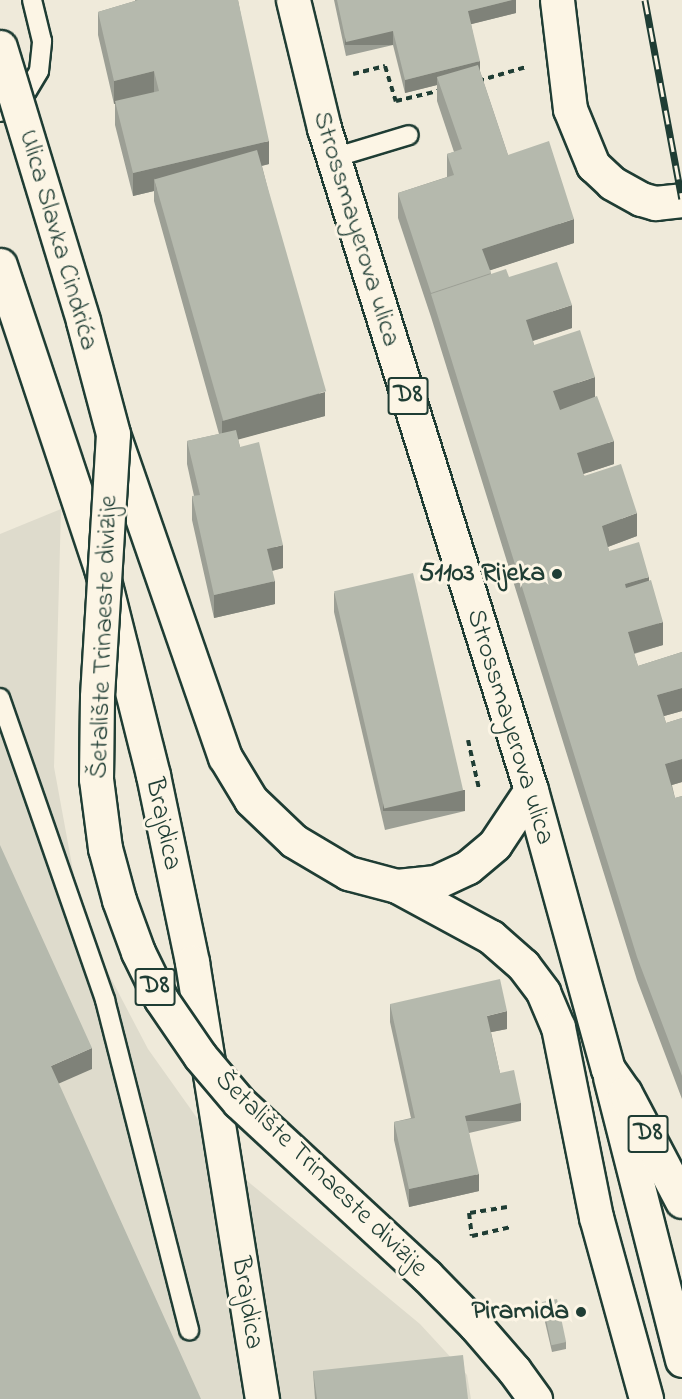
<!DOCTYPE html>
<html>
<head>
<meta charset="utf-8">
<style>
	body { margin:0 }
	#map { position:relative; width:682px; height:1399px; overflow:hidden; background:#efeada; font-family:"Indie Flower",sans-serif }
	div>[style] { position:absolute }
	.built>* { inset:0; background:#dedbcc }
	.path>* { height:4px; margin-top:-2px; transform-origin:0; background:repeating-linear-gradient(90deg,#1f3d34 0 6px,transparent 0 10.5px) }
	.roads { filter:drop-shadow(2px 0 #1f3d34) drop-shadow(-2px 0 #1f3d34) drop-shadow(0 2px #1f3d34) drop-shadow(0 -2px #1f3d34) }
	.lane>* { height:18px; margin:-9px; padding:0 9px; transform-origin:9px; border-radius:9px; background:#fcf5e5 }
	.street>* { height:33px; margin:-16.5px; padding:0 16.5px; transform-origin:16.5px; border-radius:16.5px; background:#fcf5e5 }
	.secondary>* { height:33px; margin:-16.5px; padding:0 16.5px; transform-origin:16.5px; border-radius:16.5px; background:#fcf5e5 }
	.primary>* { height:33px; margin:-16.5px; padding:0 16.5px; transform-origin:16.5px; border-radius:16.5px; background:#fcf5e5 }
	.rail>* { height:7px; margin-top:-3.5px; transform-origin:0; background:repeating-linear-gradient(90deg,#fcf5e5 0 14px,#1f3d34 0 28px); box-sizing:border-box; border-block:2px solid #1f3d34 }
	.bridges { filter:drop-shadow(2px 0 #1f3d34) drop-shadow(-2px 0 #1f3d34) drop-shadow(0 2px #1f3d34) drop-shadow(0 -2px #1f3d34) }
	.primary-bridge>* { height:33px; margin:-16.5px; padding:0 16.5px; transform-origin:16.5px; border-radius:16.5px; background:#fcf5e5 }
	.wall>* { inset:0; background:#9c9f95 }
	.shaded-wall>* { inset:0; background:#7f8279; transform-origin:0 0 }
	.building>* { inset:0; background:#b5b9ad; transform-origin:0 0 }
	.dots>* { width:16px; height:16px; translate:-50% -50%; box-sizing:border-box; border:3px solid #fcf5e5; border-radius:50% }
	span { translate:-50% -50%; white-space:nowrap; text-align:center; line-height:1.15; -webkit-text-stroke:6px #fcf5e5; paint-order:stroke }
	.shield-label span { padding:2px 4px; background:#fcf5e5; border:2px solid; border-radius:4px; -webkit-text-stroke-width:0 }
	.shield-label { font-size:26px; color:#1f3d34; font-weight:700 }
	.street-label { font-size:27px; color:#1f3d34 }
	.poi-label { font-size:27px; color:#1f3d34; font-weight:700 }
	.right { translate:-100% -50%; text-align:right }
</style>
</head>
<body>
<div id="map">
	<div class="built">
		<div style="clip-path:polygon(61px 509px,54px 767px,74px 876px,105px 967px,148px 1049px,234px 1170px,420px 1324px,467px 1375px,471px 1399px,0 1399px,0 534px)"></div>
	</div>
	<div class="path">
		<div style="left:353px;top:74px;width:33px;rotate:-14deg"></div>
		<div style="left:385px;top:66px;width:37px;rotate:73deg"></div>
		<div style="left:396px;top:101px;width:47px;rotate:-13.4deg"></div>
		<div style="left:478px;top:81px;width:50px;rotate:-16.3deg"></div>
		<div style="left:468px;top:740px;width:50px;rotate:77.3deg"></div>
		<div style="left:507px;top:1207px;width:38px;rotate:171deg"></div>
		<div style="left:469px;top:1213px;width:23px;rotate:83deg"></div>
		<div style="left:472px;top:1236px;width:39px;rotate:-13deg"></div>
	</div>
	<div class="roads">
		<div class="lane">
			<div style="left:0;top:112px;width:9px;rotate:-18deg"></div>
			<div style="left:9px;top:109px;width:25px;rotate:-45deg"></div>
			<div style="left:27px;top:91px;width:23px;rotate:-59deg"></div>
			<div style="left:39px;top:71px;width:30px;rotate:-84deg"></div>
			<div style="left:42px;top:41px;width:42px;rotate:-103.7deg"></div>
			<div style="left:333px;top:158px;width:79px;rotate:-16.8deg"></div>
			<div style="left:0;top:698px;width:320px;rotate:70.8deg"></div>
			<div style="left:105px;top:1000px;width:341px;rotate:75.7deg"></div>
		</div>
		<div class="street">
			<div style="left:0;top:265px;width:319px;rotate:71.6deg"></div>
			<div style="left:101px;top:568px;width:213px;rotate:75.9deg"></div>
			<div style="left:153px;top:775px;width:191px;rotate:78.2deg"></div>
			<div style="left:192px;top:962px;width:443px;rotate:80.9deg"></div>
		</div>
		<div class="secondary">
			<div style="left:557px;top:0;width:110px;rotate:83.2deg"></div>
			<div style="left:570px;top:109px;width:61px;rotate:67.7deg"></div>
			<div style="left:593px;top:165px;width:26px;rotate:43deg"></div>
			<div style="left:612px;top:183px;width:33px;rotate:29deg"></div>
			<div style="left:641px;top:199px;width:15px;rotate:16deg"></div>
			<div style="left:655px;top:203px;width:27px;rotate:-6deg"></div>
			<div style="left:397px;top:886px;width:107px;rotate:28.5deg"></div>
			<div style="left:491px;top:937px;width:43px;rotate:41.2deg"></div>
			<div style="left:523px;top:965px;width:34px;rotate:53deg"></div>
			<div style="left:543px;top:992px;width:38px;rotate:67deg"></div>
			<div style="left:558px;top:1027px;width:194px;rotate:78.7deg"></div>
			<div style="left:596px;top:1217px;width:189px;rotate:74.6deg"></div>
			<div style="left:610px;top:1077px;width:292px;rotate:75.7deg"></div>
		</div>
		<div class="primary">
			<div style="left:293px;top:0;width:132px;rotate:76.4deg"></div>
			<div style="left:324px;top:128px;width:694px;rotate:72.64deg"></div>
			<div style="left:531px;top:790px;width:289px;rotate:74.6deg"></div>
			<div style="left:608px;top:1069px;width:29px;rotate:55deg"></div>
			<div style="left:625px;top:1093px;width:122px;rotate:62.2deg"></div>
			<div style="left:113px;top:434px;width:342px;rotate:70.9deg"></div>
			<div style="left:225px;top:757px;width:50px;rotate:58.8deg"></div>
			<div style="left:251px;top:800px;width:59px;rotate:43.6deg"></div>
			<div style="left:294px;top:841px;width:63px;rotate:30.7deg"></div>
			<div style="left:348px;top:873px;width:51px;rotate:14.9deg"></div>
			<div style="left:397px;top:886px;width:39px;rotate:-6deg"></div>
			<div style="left:436px;top:882px;width:35px;rotate:-25deg"></div>
			<div style="left:468px;top:867px;width:35px;rotate:-40deg"></div>
			<div style="left:495px;top:844px;width:65px;rotate:-56.3deg"></div>
		</div>
	</div>
	<div class="rail">
		<div style="left:645px;top:0;width:202px;rotate:79.5deg"></div>
	</div>
	<div class="bridges">
		<div class="primary-bridge">
			<div style="left:0;top:47px;width:286px;rotate:73.1deg"></div>
			<div style="left:83px;top:321px;width:117px;rotate:75.1deg"></div>
			<div style="left:113px;top:434px;width:263px;rotate:93.5deg"></div>
			<div style="left:97px;top:697px;width:82px;rotate:90.7deg"></div>
			<div style="left:96px;top:779px;width:70px;rotate:82.6deg"></div>
			<div style="left:105px;top:848px;width:54px;rotate:74.9deg"></div>
			<div style="left:119px;top:900px;width:55px;rotate:69.9deg"></div>
			<div style="left:138px;top:952px;width:52px;rotate:63.9deg"></div>
			<div style="left:161px;top:999px;width:69px;rotate:55.6deg"></div>
			<div style="left:200px;top:1056px;width:60px;rotate:49.7deg"></div>
			<div style="left:239px;top:1102px;width:255px;rotate:42.8deg"></div>
			<div style="left:426px;top:1275px;width:70px;rotate:45.6deg"></div>
			<div style="left:475px;top:1325px;width:60px;rotate:49.1deg"></div>
			<div style="left:514px;top:1370px;width:36px;rotate:54deg"></div>
		</div>
	</div>
	<div class="wall">
		<div style="clip-path:polygon(135px 0,238px 0,269px 164px,262px 166px,325px 416px,238px 439px,240px 447px,283px 568px,272px 571px,275px 604px,214px 618px,192px 520px,192px 496px,194px 496px,187px 464px,187px 441px,219px 434px,154px 201px,154px 191px,133px 196px,115px 125px,115px 103px,114px 104px,98px 35px,98px 12px,135px 1px)"></div>
		<div style="clip-path:polygon(334px 0,516px 0,516px 13px,471px 24px,480px 71px,508px 155px,574px 243px,490px 270px,491px 274px,509px 277px,572px 328px,533px 341px,534px 345px,595px 397px,614px 464px,583px 474px,637px 536px,608px 547px,609px 551px,649px 581px,663px 645px,634px 654px,638px 666px,682px 652px,682px 711px,664px 716px,666px 723px,682px 718px,682px 782px,672px 785px,675px 798px,682px 796px,682px 1099px,637px 980px,431px 317px,398px 218px,398px 193px,447px 177px,447px 154px,454px 152px,437px 101px,437px 85px,405px 93px,393px 45px,346px 56px)"></div>
		<div style="clip-path:polygon(334px 592px,465px 811px,385px 830px,334px 612px)"></div>
		<div style="clip-path:polygon(390px 1004px,507px 1029px,491px 1032px,500px 1073px,521px 1121px,469px 1133px,479px 1191px,409px 1207px,394px 1140px,394px 1122px,411px 1118px,390px 1022px)"></div>
		<div style="clip-path:polygon(542px 1302px,566px 1342px,566px 1349px,552px 1352px,542px 1309px)"></div>
		<div style="clip-path:polygon(313px 1371px,468px 1399px,315px 1399px)"></div>
	</div>
	<div class="shaded-wall">
		<div style="clip-path:polygon(512px 0,516px 0,516px 13px,468px 25px,468px 11px)"></div>
		<div style="left:393px;top:31px;width:14px;height:48px;rotate:90deg"></div>
		<div style="clip-path:polygon(480px 61px,480px 74px,437px 77px,437px 85px,405px 93px,405px 80px)"></div>
		<div style="clip-path:polygon(154px 71px,154px 94px,114px 104px,114px 81px)"></div>
		<div style="clip-path:polygon(269px 141px,269px 164px,157px 190px,154px 178px,154px 191px,133px 196px,133px 173px)"></div>
		<div style="clip-path:polygon(574px 219px,574px 243px,482px 273px,482px 249px)"></div>
		<div style="clip-path:polygon(572px 305px,572px 328px,526px 343px,526px 320px)"></div>
		<div style="clip-path:polygon(595px 377px,595px 400px,553px 414px,553px 391px)"></div>
		<div style="clip-path:polygon(325px 392px,325px 416px,222px 444px,222px 421px)"></div>
		<div style="clip-path:polygon(614px 441px,614px 464px,577px 476px,577px 453px)"></div>
		<div style="clip-path:polygon(637px 513px,637px 536px,602px 549px,602px 526px)"></div>
		<div style="clip-path:polygon(283px 545px,283px 568px,267px 572px,267px 549px)"></div>
		<div style="clip-path:polygon(649px 577px,649px 600px,625px 607px,625px 584px)"></div>
		<div style="clip-path:polygon(275px 581px,275px 604px,214px 618px,214px 595px)"></div>
		<div style="clip-path:polygon(663px 622px,663px 645px,628px 655px,628px 632px)"></div>
		<div style="clip-path:polygon(682px 688px,682px 711px,657px 718px,657px 695px)"></div>
		<div style="clip-path:polygon(682px 759px,682px 782px,665px 787px,665px 764px)"></div>
		<div style="left:465px;top:790px;width:21px;height:82px;rotate:90deg"></div>
		<div style="clip-path:polygon(507px 1011px,507px 1029px,487px 1033px,487px 1016px)"></div>
		<div style="clip-path:polygon(92px 1048px,92px 1069px,51px 1087px,51px 1066px)"></div>
		<div style="left:521px;top:1103px;width:18px;height:57px;rotate:90deg"></div>
		<div style="clip-path:polygon(479px 1174px,479px 1191px,409px 1207px,409px 1189px)"></div>
	</div>
	<div class="building">
		<div style="clip-path:polygon(138px 0,238px 0,269px 141px,133px 173px,115px 101px,159px 91px,154px 71px,114px 81px,98px 12px)"></div>
		<div style="clip-path:polygon(337px 0,512px 0,468px 11px,480px 61px,405px 80px,393px 31px,346px 42px)"></div>
		<div style="clip-path:polygon(478px 65px,508px 155px,549px 141px,574px 219px,482px 249px,491px 273px,431px 293px,398px 193px,454px 175px,447px 154px,462px 149px,437px 77px)"></div>
		<div style="left:257px;top:150px;width:251px;height:107px;rotate:74deg"></div>
		<div style="clip-path:polygon(557px 262px,572px 305px,526px 320px,534px 345px,580px 330px,595px 377px,553px 391px,560px 410px,597px 396px,614px 441px,577px 453px,584px 476px,621px 464px,637px 513px,602px 526px,609px 551px,639px 542px,649px 577px,625px 584px,626px 588px,651px 580px,663px 622px,628px 632px,638px 666px,682px 652px,682px 688px,657px 695px,666px 723px,682px 718px,682px 759px,665px 764px,675px 798px,682px 796px,682px 1076px,637px 957px,431px 294px,506px 269px,509px 277px)"></div>
		<div style="clip-path:polygon(236px 430px,240px 447px,259px 442px,283px 545px,267px 549px,275px 581px,214px 595px,192px 496px,200px 495px,187px 441px)"></div>
		<div style="left:413px;top:573px;width:223px;height:81px;rotate:77deg"></div>
		<div style="clip-path:polygon(0 845px,92px 1048px,51px 1066px,201px 1399px,0 1399px)"></div>
		<div style="clip-path:polygon(500px 979px,507px 1011px,487px 1016px,500px 1073px,514px 1070px,521px 1103px,465px 1116px,479px 1174px,409px 1189px,394px 1122px,415px 1118px,390px 1004px)"></div>
		<div style="left:557px;top:1299px;width:44px;height:15px;rotate:78deg"></div>
		<div style="clip-path:polygon(463px 1355px,468px 1399px,317px 1399px,313px 1371px)"></div>
	</div>
	<div class="dots">
		<div style="left:557px;top:574px;background:#1f3d34"></div>
		<div style="left:581px;top:1312px;background:#1f3d34"></div>
	</div>
	<div class="shield-label">
		<span style="left:408px;top:396px">D8</span>
		<span style="left:155px;top:987px">D8</span>
		<span style="left:648px;top:1134px">D8</span>
	</div>
	<div class="street-label">
		<span style="left:356px;top:229px;rotate:73deg">Strossmayerova ulica</span>
		<span style="left:58px;top:240px;rotate:74deg">Ulica Slavka Cindrića</span>
		<span style="left:104px;top:637px;rotate:-88deg">Šetalište Trinaeste divizije</span>
		<span style="left:510px;top:727px;rotate:73deg">Strossmayerova ulica</span>
		<span style="left:163px;top:824px;rotate:78deg">Brajdica</span>
		<span style="left:321px;top:1174px;rotate:44deg">Šetalište Trinaeste divizije</span>
		<span style="left:247px;top:1303px;rotate:81deg">Brajdica</span>
	</div>
	<div class="poi-label">
		<span class="right" style="left:545px;top:574px">51103 Rijeka</span>
		<span class="right" style="left:569px;top:1312px">Piramida</span>
	</div>
</div>
</body>
</html>
